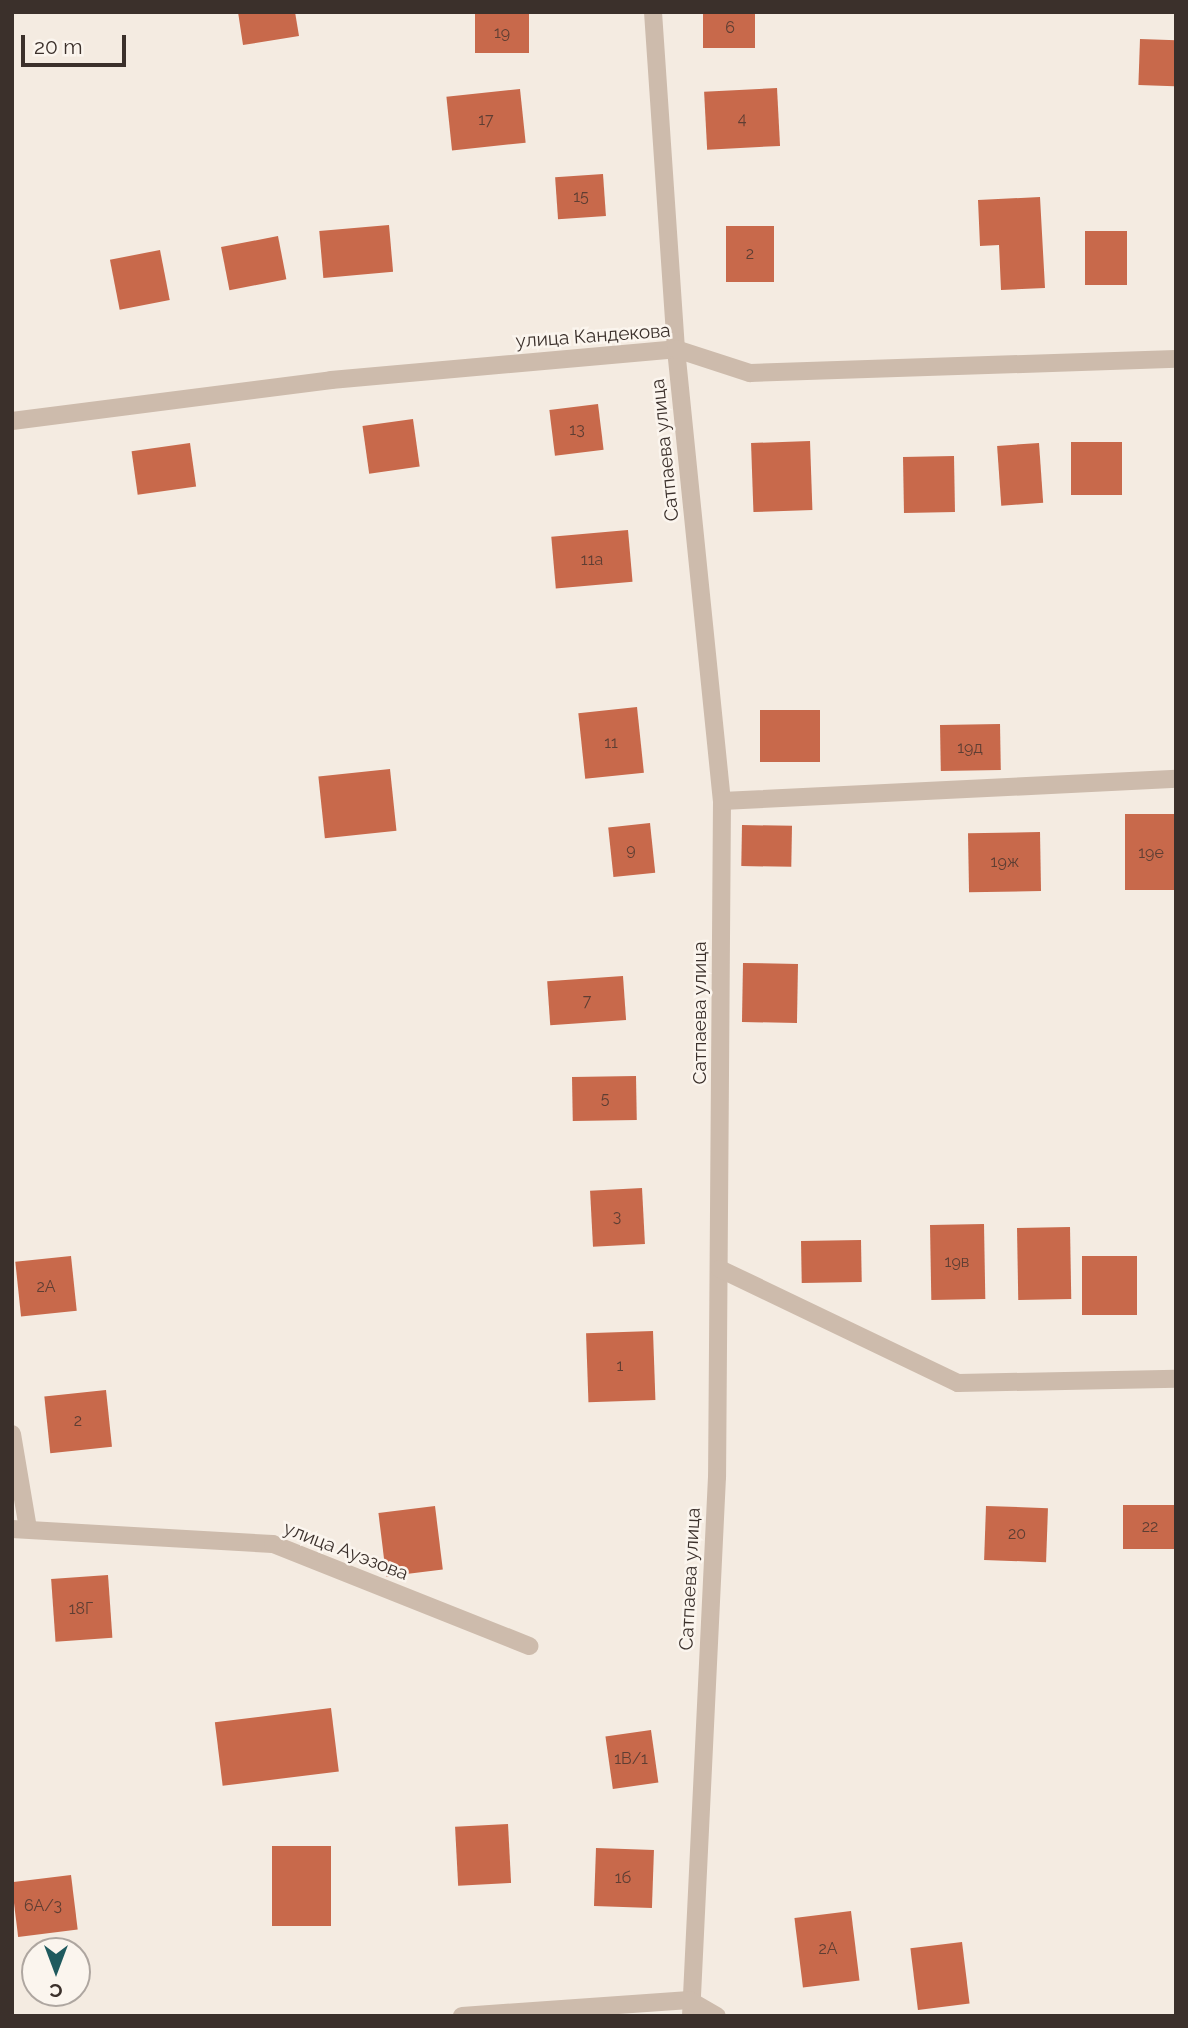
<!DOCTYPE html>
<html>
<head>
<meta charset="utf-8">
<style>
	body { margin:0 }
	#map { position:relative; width:1188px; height:2028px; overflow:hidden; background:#f4ebe1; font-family:Raleway,sans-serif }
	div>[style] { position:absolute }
	.building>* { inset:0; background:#c8694b; transform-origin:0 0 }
	.minor>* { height:18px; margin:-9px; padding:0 9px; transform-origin:9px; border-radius:9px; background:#cdbbac }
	span { translate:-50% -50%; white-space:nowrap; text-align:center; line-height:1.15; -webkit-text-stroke:5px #fbf5ee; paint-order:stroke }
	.number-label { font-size:16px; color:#5e3e33 }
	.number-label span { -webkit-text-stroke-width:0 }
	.street-label { font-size:19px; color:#3b302b }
	.frame { position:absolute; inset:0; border:14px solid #3b302b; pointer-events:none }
	.north { position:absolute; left:21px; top:1937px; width:70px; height:70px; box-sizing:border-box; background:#fbf5ee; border:2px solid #aea6a0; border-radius:50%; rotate:180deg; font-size:19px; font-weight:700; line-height:28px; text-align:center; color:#3b302b }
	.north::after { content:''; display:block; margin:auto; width:24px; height:32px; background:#1f5a5e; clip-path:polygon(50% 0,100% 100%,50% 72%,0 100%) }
	.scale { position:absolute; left:21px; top:35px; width:105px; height:32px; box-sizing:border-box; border:4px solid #3b302b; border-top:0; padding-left:9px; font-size:21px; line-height:24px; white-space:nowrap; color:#3b302b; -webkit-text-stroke:5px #fbf5ee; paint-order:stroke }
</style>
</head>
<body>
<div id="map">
	<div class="building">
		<div style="clip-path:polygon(238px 12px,295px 12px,299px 36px,243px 45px)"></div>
		<div style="left:475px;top:12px;width:54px;height:41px"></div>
		<div style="left:703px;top:12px;width:52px;height:36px"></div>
		<div style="left:1140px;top:39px;width:36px;height:46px;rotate:2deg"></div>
		<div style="left:777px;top:88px;width:58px;height:73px;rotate:87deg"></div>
		<div style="left:520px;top:89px;width:54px;height:74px;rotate:84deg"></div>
		<div style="left:603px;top:174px;width:42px;height:48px;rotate:86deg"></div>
		<div style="clip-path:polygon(1040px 197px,1045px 288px,1001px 290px,999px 245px,980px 246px,978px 200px)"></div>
		<div style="left:389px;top:225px;width:47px;height:70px;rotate:85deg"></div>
		<div style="left:726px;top:226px;width:48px;height:56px"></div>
		<div style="left:1085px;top:231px;width:42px;height:54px"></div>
		<div style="left:278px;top:236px;width:44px;height:58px;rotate:79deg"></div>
		<div style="left:160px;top:250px;width:51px;height:51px;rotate:79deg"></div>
		<div style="left:598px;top:404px;width:46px;height:49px;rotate:83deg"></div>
		<div style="left:413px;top:419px;width:48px;height:51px;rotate:82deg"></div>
		<div style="left:810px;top:441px;width:69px;height:59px;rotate:88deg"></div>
		<div style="left:1071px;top:442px;width:51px;height:53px"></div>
		<div style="left:190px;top:443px;width:44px;height:59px;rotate:82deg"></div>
		<div style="left:1039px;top:443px;width:60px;height:42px;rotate:86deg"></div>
		<div style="left:954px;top:456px;width:56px;height:51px;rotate:89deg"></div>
		<div style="left:628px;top:530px;width:52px;height:77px;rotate:85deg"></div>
		<div style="left:637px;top:707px;width:66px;height:59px;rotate:84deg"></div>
		<div style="left:760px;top:710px;width:60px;height:52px"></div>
		<div style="left:1000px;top:724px;width:46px;height:60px;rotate:89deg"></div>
		<div style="left:390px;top:769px;width:62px;height:72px;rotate:84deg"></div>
		<div style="left:1176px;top:814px;width:76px;height:51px;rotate:90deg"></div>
		<div style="left:650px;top:823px;width:50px;height:42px;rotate:84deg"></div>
		<div style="left:742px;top:825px;width:50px;height:41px;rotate:1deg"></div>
		<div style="left:1040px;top:832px;width:59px;height:72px;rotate:89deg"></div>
		<div style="left:743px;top:963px;width:55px;height:59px;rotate:1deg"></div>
		<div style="left:623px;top:976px;width:44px;height:76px;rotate:86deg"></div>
		<div style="left:636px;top:1076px;width:44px;height:64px;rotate:89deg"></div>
		<div style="left:642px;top:1188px;width:56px;height:52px;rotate:87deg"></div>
		<div style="left:984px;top:1224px;width:75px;height:54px;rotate:89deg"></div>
		<div style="left:1070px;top:1227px;width:72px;height:53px;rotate:89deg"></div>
		<div style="left:861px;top:1240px;width:42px;height:60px;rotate:89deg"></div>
		<div style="left:71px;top:1256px;width:55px;height:56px;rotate:84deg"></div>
		<div style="left:1137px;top:1256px;width:59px;height:55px;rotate:90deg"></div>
		<div style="left:653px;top:1331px;width:69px;height:67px;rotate:88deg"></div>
		<div style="left:106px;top:1390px;width:57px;height:62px;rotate:84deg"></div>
		<div style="left:1176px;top:1505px;width:44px;height:53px;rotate:90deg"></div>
		<div style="left:435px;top:1506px;width:64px;height:57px;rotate:83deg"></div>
		<div style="left:986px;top:1506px;width:62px;height:54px;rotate:2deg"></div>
		<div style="left:108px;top:1575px;width:63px;height:57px;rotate:86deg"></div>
		<div style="left:331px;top:1708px;width:64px;height:117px;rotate:83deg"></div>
		<div style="left:651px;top:1730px;width:53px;height:46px;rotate:82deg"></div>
		<div style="left:508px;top:1824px;width:59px;height:53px;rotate:87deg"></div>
		<div style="left:272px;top:1846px;width:59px;height:80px"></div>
		<div style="left:596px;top:1848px;width:58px;height:58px;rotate:2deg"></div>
		<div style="left:71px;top:1875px;width:55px;height:60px;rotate:83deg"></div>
		<div style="left:851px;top:1911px;width:70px;height:57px;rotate:83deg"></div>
		<div style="left:962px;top:1942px;width:62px;height:52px;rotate:83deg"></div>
	</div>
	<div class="minor">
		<div style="left:653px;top:12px;width:338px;rotate:86.1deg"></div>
		<div style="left:676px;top:349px;width:454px;rotate:84.2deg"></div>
		<div style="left:722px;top:801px;width:676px;rotate:90.42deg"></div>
		<div style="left:717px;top:1477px;width:540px;rotate:92.76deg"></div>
		<div style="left:12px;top:421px;width:322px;rotate:-7.3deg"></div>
		<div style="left:331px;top:380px;width:346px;rotate:-5.1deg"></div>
		<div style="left:676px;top:349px;width:78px;rotate:18deg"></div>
		<div style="left:750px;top:373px;width:426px;rotate:-1.9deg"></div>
		<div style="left:722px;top:801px;width:455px;rotate:-2.8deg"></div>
		<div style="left:720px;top:1269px;width:264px;rotate:25.6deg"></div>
		<div style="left:958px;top:1383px;width:218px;rotate:-1.1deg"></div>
		<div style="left:12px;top:1434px;width:96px;rotate:80.4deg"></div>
		<div style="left:12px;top:1529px;width:261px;rotate:3.3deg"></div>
		<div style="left:273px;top:1544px;width:276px;rotate:21.7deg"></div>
		<div style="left:462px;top:2016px;width:228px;rotate:-4deg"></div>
		<div style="left:689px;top:2000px;width:32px;rotate:30deg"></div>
	</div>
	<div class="number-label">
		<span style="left:730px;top:28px">6</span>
		<span style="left:502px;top:33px">19</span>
		<span style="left:742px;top:119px">4</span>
		<span style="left:486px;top:120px">17</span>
		<span style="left:581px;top:197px">15</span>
		<span style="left:750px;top:254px">2</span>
		<span style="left:577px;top:430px">13</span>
		<span style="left:592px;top:560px">11а</span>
		<span style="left:611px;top:743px">11</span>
		<span style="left:970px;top:748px">19д</span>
		<span style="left:631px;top:850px">9</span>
		<span style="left:1151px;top:853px">19е</span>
		<span style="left:1005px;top:862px">19ж</span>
		<span style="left:587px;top:1001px">7</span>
		<span style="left:605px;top:1099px">5</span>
		<span style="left:617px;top:1217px">3</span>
		<span style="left:957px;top:1262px">19в</span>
		<span style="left:46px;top:1287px">2А</span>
		<span style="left:620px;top:1366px">1</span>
		<span style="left:78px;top:1421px">2</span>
		<span style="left:1150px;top:1527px">22</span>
		<span style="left:1017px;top:1534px">20</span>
		<span style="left:81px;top:1609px">18Г</span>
		<span style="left:631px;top:1759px">1В/1</span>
		<span style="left:623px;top:1878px">1б</span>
		<span style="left:43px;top:1906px">6А/3</span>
		<span style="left:828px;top:1949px">2А</span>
	</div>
	<div class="street-label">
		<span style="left:593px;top:336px;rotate:-4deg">улица Кандекова</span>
		<span style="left:665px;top:450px;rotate:-96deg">Сатпаева улица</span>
		<span style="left:700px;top:1013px;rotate:-90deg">Сатпаева улица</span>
		<span style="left:346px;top:1551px;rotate:21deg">улица Ауэзова</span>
		<span style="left:690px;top:1579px;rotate:-87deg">Сатпаева улица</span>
	</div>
	<div class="frame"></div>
	<div class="north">С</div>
	<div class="scale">20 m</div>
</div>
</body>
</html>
